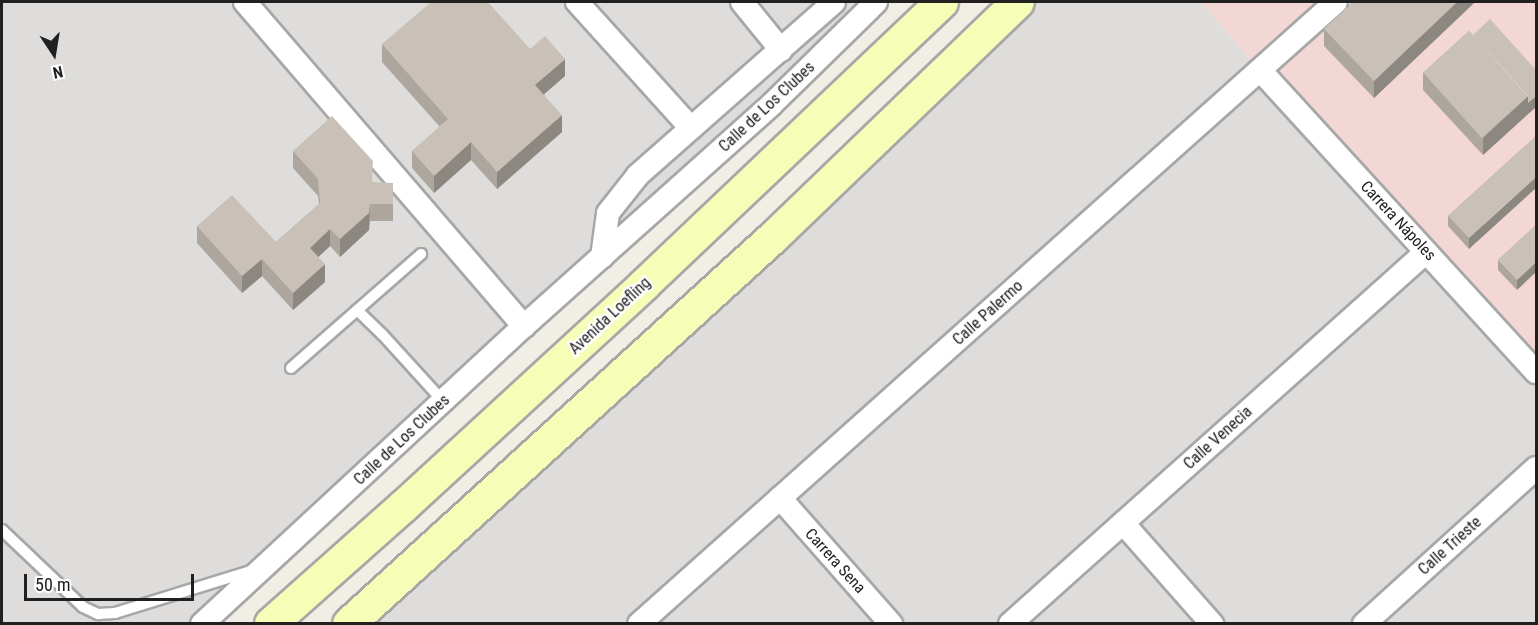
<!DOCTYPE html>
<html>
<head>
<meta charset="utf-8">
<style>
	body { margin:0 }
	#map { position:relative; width:1538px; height:625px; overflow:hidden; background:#f1eee5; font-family:"Roboto Condensed",sans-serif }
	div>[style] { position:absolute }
	.residential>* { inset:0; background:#dedddc }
	.commercial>* { inset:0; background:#f2d7d4 }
	.roads { filter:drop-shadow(2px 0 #a7a7a7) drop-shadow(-2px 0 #a7a7a7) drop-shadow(0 2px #a7a7a7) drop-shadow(0 -2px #a7a7a7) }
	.lane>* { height:10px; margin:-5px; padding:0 5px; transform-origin:5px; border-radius:5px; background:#fff }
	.street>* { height:22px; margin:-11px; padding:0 11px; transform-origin:11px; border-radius:11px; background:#fff }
	.secondary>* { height:32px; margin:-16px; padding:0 16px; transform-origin:16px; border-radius:16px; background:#f5fdb7 }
	.wall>* { inset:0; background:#ada69e }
	.shaded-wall>* { inset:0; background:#8d8781 }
	.building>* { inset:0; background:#c9c1b8; transform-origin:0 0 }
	span { translate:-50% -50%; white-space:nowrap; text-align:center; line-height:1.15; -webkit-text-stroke:5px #fff; paint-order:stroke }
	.street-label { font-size:16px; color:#202020 }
	.frame { position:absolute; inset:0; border:3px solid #202020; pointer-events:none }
	.north { position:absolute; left:24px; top:24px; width:60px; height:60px; -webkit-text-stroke:4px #fff; paint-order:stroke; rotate:168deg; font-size:16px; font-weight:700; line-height:24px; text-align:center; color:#202020 }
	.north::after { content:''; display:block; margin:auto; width:21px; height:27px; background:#202020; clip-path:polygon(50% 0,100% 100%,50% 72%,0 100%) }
	.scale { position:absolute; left:24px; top:574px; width:170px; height:27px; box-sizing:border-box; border:3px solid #202020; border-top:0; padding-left:8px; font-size:18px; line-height:21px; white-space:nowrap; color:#202020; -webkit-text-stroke:4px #fff; paint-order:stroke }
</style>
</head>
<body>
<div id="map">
	<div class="residential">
		<div style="clip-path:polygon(2px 2px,876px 2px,202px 624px,2px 623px)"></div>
		<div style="clip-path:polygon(1018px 2px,1201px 2px,1260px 70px,1536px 372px,1536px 623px,349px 624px)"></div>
	</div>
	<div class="commercial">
		<div style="clip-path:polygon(1201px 2px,1536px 2px,1536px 372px,1260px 70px)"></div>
	</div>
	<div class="roads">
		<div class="lane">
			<div style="left:357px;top:310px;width:35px;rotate:44deg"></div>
			<div style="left:382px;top:334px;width:91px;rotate:47.7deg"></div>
			<div style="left:291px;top:368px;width:173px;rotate:-41.2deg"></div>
			<div style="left:2px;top:530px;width:112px;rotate:43.5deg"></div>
			<div style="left:83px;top:607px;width:17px;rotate:25deg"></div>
			<div style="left:98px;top:614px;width:17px;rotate:-3deg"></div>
			<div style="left:115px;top:613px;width:142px;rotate:-17.2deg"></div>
		</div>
		<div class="street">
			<div style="left:245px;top:2px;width:428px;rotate:49.3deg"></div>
			<div style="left:577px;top:2px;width:170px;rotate:47.9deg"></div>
			<div style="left:742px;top:2px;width:62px;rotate:50.9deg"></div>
			<div style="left:1260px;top:70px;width:409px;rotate:47.6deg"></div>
			<div style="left:602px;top:257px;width:44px;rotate:-82.2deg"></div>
			<div style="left:608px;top:213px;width:48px;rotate:-51.7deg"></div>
			<div style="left:638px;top:175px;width:261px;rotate:-41.4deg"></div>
			<div style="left:780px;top:498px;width:168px;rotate:48.6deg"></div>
			<div style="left:1123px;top:523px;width:135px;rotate:48.6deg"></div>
			<div style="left:202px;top:624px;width:439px;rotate:-42.8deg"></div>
			<div style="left:524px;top:326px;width:331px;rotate:-41.8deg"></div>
			<div style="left:771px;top:105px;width:147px;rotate:-44.4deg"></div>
			<div style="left:639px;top:624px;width:934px;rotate:-41.75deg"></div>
			<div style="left:1010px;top:624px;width:558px;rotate:-41.8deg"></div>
			<div style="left:1364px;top:624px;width:232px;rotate:-42.2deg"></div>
		</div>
		<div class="secondary">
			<div style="left:271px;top:624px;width:178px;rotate:-41.6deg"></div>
			<div style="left:404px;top:506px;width:326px;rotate:-42.6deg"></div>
			<div style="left:644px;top:285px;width:411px;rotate:-43.5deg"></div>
			<div style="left:349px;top:624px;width:576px;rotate:-42.33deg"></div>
			<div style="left:775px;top:236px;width:337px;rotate:-43.9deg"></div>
		</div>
	</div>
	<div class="wall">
		<div style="clip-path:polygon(1353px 2px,1475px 2px,1374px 98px,1324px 46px,1324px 29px)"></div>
		<div style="clip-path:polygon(1469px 31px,1536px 107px,1483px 155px,1423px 90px,1423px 73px)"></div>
		<div style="clip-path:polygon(382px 44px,565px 76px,544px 94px,562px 132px,497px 189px,471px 160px,434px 193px,412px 168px,412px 151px,440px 127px,382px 62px)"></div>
		<div style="clip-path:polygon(1536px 136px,1469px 249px,1448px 226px,1448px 216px)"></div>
		<div style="clip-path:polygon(293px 151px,373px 182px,393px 200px,393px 221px,370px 221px,369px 230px,340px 257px,330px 246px,318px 257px,325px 282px,293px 310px,262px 276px,242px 293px,197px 243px,197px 226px,276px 242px,319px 204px,318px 196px,293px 168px)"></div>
		<div style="clip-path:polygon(1536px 225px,1517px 290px,1498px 270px,1498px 260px)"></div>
	</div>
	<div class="shaded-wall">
		<div style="clip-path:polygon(1457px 2px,1475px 2px,1374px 98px,1374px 81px)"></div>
		<div style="clip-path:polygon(565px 59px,565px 76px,535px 102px,535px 85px)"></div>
		<div style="clip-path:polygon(1528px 96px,1528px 114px,1483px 155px,1483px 138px)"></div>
		<div style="clip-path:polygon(1536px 96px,1536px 107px,1528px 114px,1528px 103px)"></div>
		<div style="clip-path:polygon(562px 115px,562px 132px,497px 189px,497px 172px)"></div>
		<div style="clip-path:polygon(471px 142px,471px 160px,434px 193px,434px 176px)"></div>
		<div style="clip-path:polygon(1536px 177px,1536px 188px,1469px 249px,1469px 238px)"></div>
		<div style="clip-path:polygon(370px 204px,369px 230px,340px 257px,340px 239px)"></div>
		<div style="clip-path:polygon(330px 229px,330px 246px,310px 265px,310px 248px)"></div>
		<div style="clip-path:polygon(262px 259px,262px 276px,242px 293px,242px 276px)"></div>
		<div style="clip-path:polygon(1536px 262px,1536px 272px,1517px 290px,1517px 280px)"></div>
		<div style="clip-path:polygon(325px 264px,325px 282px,293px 310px,293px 293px)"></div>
	</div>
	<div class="building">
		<div style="clip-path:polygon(431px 2px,488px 2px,530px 49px,545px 36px,565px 59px,535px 85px,562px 115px,497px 172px,471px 142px,434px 176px,412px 151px,448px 119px,382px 44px)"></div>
		<div style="clip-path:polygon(1353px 2px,1457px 2px,1374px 81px,1324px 29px)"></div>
		<div style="clip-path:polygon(1490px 19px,1536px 70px,1536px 96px,1528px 103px,1528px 96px,1473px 35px)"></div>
		<div style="left:1469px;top:31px;width:88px;height:62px;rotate:48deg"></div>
		<div style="clip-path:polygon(332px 116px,373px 161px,372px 182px,393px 183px,393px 204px,370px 204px,369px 213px,340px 239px,330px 229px,310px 248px,325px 264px,293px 293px,262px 259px,242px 276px,197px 226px,232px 195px,276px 242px,320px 203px,318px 179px,293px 151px)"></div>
		<div style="clip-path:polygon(1536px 136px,1536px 177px,1469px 238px,1448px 216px)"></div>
		<div style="clip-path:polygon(1536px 225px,1536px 262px,1517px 280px,1498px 260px)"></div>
	</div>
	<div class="street-label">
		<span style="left:767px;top:107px;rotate:-43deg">Calle de Los Clubes</span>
		<span style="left:1398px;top:221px;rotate:47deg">Carrera Nápoles</span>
		<span style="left:988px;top:313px;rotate:-42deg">Calle Palermo</span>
		<span style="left:610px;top:316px;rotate:-43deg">Avenida Loefling</span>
		<span style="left:1218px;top:438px;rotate:-42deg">Calle Venecia</span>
		<span style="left:402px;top:440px;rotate:-43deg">Calle de Los Clubes</span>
		<span style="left:1450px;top:546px;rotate:-42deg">Calle Trieste</span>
		<span style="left:835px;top:561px;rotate:48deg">Carrera Sena</span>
	</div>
	<div class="frame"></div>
	<div class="north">N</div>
	<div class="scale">50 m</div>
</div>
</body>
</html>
